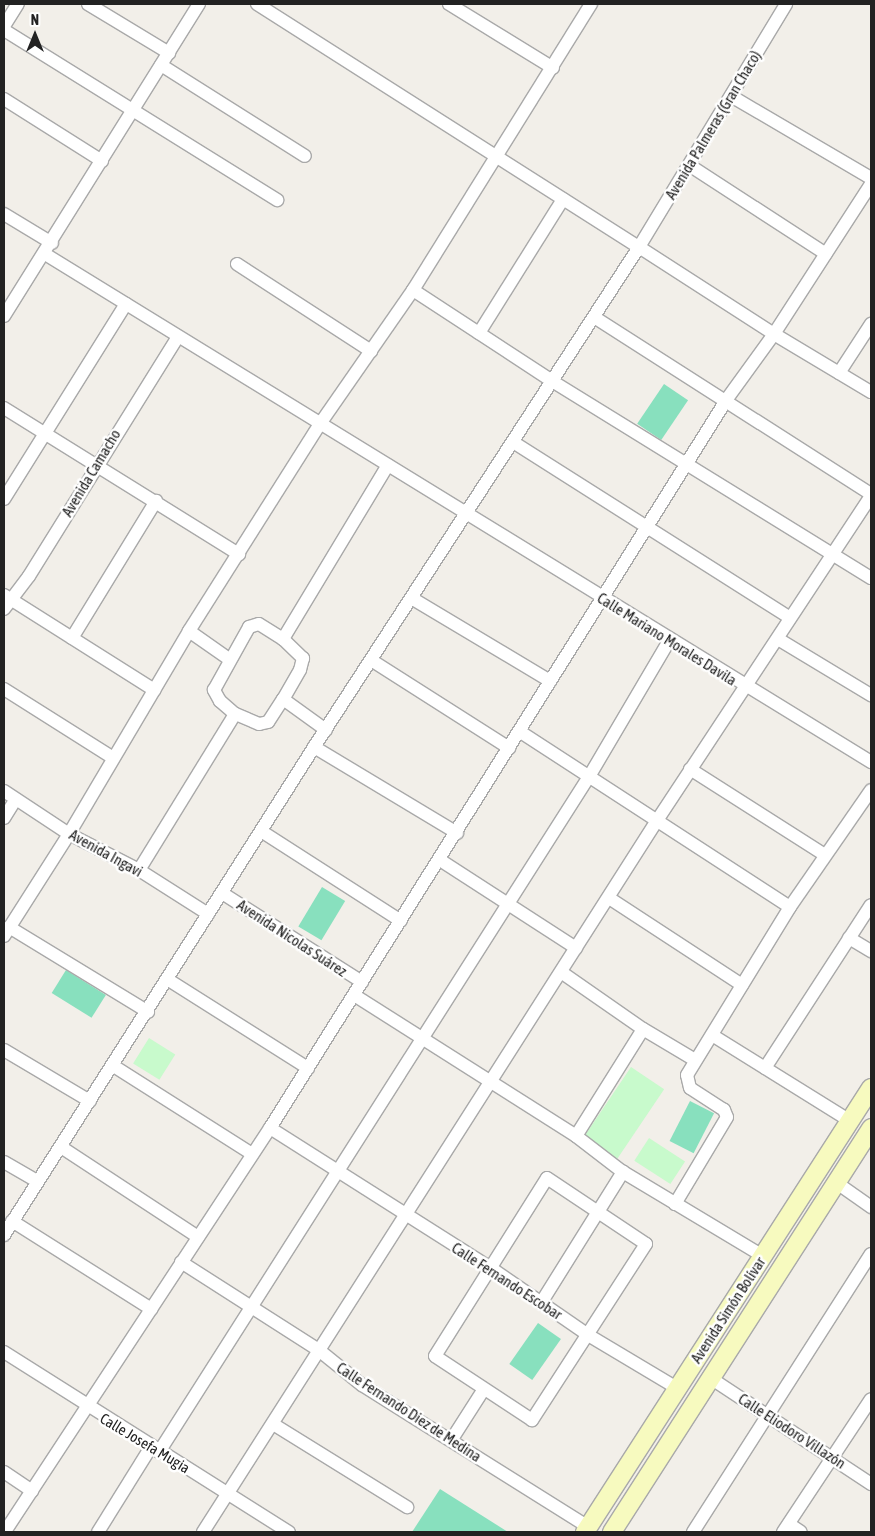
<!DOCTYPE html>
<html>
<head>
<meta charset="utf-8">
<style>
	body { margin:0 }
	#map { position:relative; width:875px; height:1536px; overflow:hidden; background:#f2efe9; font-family:"Asap Condensed",sans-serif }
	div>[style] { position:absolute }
	.park>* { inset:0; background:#c8facc; transform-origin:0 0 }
	.pitch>* { inset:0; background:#88e0be; transform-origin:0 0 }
	.roads { filter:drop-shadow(1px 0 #a9a9a9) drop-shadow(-1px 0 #a9a9a9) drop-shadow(0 1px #a9a9a9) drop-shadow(0 -1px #a9a9a9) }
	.street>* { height:12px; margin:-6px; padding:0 6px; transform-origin:6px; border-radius:6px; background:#fff }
	.secondary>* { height:18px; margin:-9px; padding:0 9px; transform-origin:9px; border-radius:9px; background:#f7fabf }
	span { translate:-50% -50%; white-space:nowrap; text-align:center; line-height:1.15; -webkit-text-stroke:5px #fff; paint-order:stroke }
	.street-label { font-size:15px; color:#222 }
	.frame { position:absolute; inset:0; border:5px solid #222; pointer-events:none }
	.north { position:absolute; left:10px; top:10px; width:50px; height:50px; -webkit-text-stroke:4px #fff; paint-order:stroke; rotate:0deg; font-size:14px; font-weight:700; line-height:20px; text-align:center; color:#222 }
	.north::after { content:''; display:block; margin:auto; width:18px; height:22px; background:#222; clip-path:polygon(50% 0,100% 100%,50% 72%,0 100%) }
</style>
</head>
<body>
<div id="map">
	<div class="park">
		<div style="left:149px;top:1038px;width:31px;height:30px;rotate:32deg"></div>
		<div style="left:631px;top:1067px;width:40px;height:85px;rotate:34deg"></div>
		<div style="left:649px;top:1138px;width:43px;height:27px;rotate:33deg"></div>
	</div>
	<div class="pitch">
		<div style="left:664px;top:384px;width:29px;height:48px;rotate:34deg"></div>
		<div style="left:322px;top:887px;width:27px;height:46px;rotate:31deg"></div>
		<div style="left:66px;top:970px;width:47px;height:27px;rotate:32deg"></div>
		<div style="left:690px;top:1101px;width:27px;height:45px;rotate:27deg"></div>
		<div style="left:538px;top:1323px;width:28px;height:50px;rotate:35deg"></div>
		<div style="clip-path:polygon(440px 1489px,508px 1532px,412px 1532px)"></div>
	</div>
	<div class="roads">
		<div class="street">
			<div style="left:88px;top:4px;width:95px;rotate:31.2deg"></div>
			<div style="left:257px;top:4px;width:453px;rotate:32.5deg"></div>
			<div style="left:639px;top:247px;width:284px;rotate:-58.8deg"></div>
			<div style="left:449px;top:4px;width:122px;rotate:31.6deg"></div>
			<div style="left:4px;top:26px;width:26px;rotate:-58deg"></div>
			<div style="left:4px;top:30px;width:322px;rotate:31.9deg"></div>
			<div style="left:161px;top:65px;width:170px;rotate:32.3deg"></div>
			<div style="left:731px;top:96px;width:162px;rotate:30.4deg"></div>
			<div style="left:4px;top:99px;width:116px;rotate:32.3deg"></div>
			<div style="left:689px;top:165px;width:163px;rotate:33deg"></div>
			<div style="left:871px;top:184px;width:179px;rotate:122.9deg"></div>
			<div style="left:774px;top:334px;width:113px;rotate:30.9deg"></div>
			<div style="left:4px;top:214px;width:56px;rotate:31.1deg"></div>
			<div style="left:45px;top:254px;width:970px;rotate:31.59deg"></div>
			<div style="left:237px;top:264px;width:160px;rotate:33deg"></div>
			<div style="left:413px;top:290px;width:166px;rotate:33.2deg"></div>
			<div style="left:552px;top:381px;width:375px;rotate:31.7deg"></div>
			<div style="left:4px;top:316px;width:368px;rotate:-58deg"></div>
			<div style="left:594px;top:317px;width:329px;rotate:32.6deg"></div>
			<div style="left:479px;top:333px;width:158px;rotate:-57.9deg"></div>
			<div style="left:839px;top:373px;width:59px;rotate:-56.9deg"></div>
			<div style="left:4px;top:408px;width:277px;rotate:31.9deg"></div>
			<div style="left:513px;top:442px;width:328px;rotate:32.4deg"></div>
			<div style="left:4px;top:499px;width:230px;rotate:-58deg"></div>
			<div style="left:4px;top:595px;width:178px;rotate:32.3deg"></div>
			<div style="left:413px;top:599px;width:160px;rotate:30.9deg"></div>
			<div style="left:4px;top:609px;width:41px;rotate:-52.9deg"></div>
			<div style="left:29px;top:576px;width:282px;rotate:-58.1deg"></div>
			<div style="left:259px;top:624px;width:28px;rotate:32deg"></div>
			<div style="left:283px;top:639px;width:28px;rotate:44deg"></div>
			<div style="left:303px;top:658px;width:12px;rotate:104deg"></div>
			<div style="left:300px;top:670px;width:34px;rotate:120deg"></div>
			<div style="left:283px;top:699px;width:27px;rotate:123deg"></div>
			<div style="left:268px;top:722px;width:9px;rotate:167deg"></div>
			<div style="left:259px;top:724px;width:26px;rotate:-157deg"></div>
			<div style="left:235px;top:714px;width:20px;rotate:-139deg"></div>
			<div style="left:220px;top:701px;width:13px;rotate:-119deg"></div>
			<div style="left:214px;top:690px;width:72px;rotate:-60.9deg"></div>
			<div style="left:249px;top:627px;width:10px;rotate:-17deg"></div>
			<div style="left:189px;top:631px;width:49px;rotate:35deg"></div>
			<div style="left:72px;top:638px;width:161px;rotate:-58.5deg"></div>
			<div style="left:283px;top:639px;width:203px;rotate:-58.9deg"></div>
			<div style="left:778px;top:639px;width:109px;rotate:31.1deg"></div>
			<div style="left:371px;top:660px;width:164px;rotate:32.5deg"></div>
			<div style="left:4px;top:689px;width:129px;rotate:32.3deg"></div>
			<div style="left:283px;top:699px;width:53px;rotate:35.8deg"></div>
			<div style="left:519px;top:731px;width:323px;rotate:33deg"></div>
			<div style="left:314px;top:747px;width:167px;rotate:31deg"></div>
			<div style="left:690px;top:769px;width:160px;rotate:32.5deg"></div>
			<div style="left:4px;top:791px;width:78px;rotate:33.5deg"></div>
			<div style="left:69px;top:834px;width:79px;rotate:27.2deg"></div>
			<div style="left:139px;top:870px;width:82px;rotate:32.5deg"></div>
			<div style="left:4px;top:818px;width:22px;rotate:-58deg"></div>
			<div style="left:261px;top:831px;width:166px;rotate:32.7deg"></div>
			<div style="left:440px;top:860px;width:162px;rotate:32.9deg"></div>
			<div style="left:139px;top:870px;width:183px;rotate:-58.4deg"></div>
			<div style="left:222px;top:893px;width:166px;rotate:32.4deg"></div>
			<div style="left:609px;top:898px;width:159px;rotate:33.2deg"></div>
			<div style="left:9px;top:927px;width:163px;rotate:31.4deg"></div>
			<div style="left:4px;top:936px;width:121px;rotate:-57.5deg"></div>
			<div style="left:69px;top:834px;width:236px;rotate:-59.4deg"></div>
			<div style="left:189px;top:631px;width:249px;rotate:-57.7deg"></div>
			<div style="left:322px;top:421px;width:160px;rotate:-55.2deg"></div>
			<div style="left:413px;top:290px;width:337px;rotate:-58.1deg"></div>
			<div style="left:849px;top:938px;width:26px;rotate:31deg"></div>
			<div style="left:561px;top:972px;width:100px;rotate:34.8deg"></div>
			<div style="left:643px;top:1029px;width:61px;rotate:30.8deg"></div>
			<div style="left:167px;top:979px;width:167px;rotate:32.3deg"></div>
			<div style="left:354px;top:995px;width:263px;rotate:32.4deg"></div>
			<div style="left:576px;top:1136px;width:59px;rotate:37.5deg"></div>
			<div style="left:623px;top:1172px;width:163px;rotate:31deg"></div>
			<div style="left:712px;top:1035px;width:163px;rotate:31.9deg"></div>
			<div style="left:4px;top:1050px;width:100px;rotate:30.7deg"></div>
			<div style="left:112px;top:1065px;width:166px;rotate:32.4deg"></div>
			<div style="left:765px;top:1068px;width:194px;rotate:-57deg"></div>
			<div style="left:270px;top:1128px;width:262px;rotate:32.4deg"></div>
			<div style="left:491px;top:1268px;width:118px;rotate:34.6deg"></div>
			<div style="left:588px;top:1335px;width:104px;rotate:30.8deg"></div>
			<div style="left:576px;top:1136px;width:126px;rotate:-57.9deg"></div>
			<div style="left:61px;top:1147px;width:164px;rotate:33.3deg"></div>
			<div style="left:4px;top:1162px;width:39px;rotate:30deg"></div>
			<div style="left:547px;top:1178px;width:119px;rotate:33.7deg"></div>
			<div style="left:646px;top:1244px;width:210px;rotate:122.9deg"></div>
			<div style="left:532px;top:1420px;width:116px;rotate:-146.6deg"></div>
			<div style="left:435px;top:1356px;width:210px;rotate:-57.8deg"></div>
			<div style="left:837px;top:1183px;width:42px;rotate:35.2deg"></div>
			<div style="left:675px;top:1204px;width:101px;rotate:-59.1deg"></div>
			<div style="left:727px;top:1117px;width:8px;rotate:-113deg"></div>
			<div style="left:724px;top:1110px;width:40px;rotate:-147.1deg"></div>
			<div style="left:690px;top:1088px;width:13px;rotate:-103deg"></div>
			<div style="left:687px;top:1075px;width:197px;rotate:-58.5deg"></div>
			<div style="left:790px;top:907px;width:142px;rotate:-55.3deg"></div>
			<div style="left:12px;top:1221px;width:165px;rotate:32.3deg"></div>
			<div style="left:4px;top:1235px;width:578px;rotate:-57.57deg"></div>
			<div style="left:314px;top:747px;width:596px;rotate:-56.98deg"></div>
			<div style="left:639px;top:247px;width:161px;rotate:32.8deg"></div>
			<div style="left:774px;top:334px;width:80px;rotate:125.9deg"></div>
			<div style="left:727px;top:399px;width:860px;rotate:122.08deg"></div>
			<div style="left:270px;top:1128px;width:483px;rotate:123.3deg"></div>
			<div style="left:181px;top:1262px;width:165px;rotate:32.6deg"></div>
			<div style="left:320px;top:1351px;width:54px;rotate:39deg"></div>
			<div style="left:362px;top:1385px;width:267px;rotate:32.1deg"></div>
			<div style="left:541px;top:1303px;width:155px;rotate:-58deg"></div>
			<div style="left:4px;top:1352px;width:337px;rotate:32.3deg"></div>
			<div style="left:712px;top:1379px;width:191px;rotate:33.4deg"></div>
			<div style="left:273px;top:1424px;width:158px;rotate:31.8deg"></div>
			<div style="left:452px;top:1439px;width:59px;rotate:-57.4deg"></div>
			<div style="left:159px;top:1452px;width:803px;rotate:-57.52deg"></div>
			<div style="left:590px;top:775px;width:158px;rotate:-59.5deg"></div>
			<div style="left:4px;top:1472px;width:34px;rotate:34deg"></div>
			<div style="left:789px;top:1524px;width:14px;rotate:34deg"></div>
			<div style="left:98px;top:1532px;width:100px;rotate:-58.1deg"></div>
			<div style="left:203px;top:1532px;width:846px;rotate:-57.46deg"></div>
			<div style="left:658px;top:819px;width:387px;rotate:-56.6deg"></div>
			<div style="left:693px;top:1532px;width:330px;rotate:-57.4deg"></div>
			<div style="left:783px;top:1532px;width:159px;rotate:-56.5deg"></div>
		</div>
		<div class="secondary">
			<div style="left:585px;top:1532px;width:528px;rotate:-57.21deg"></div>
			<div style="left:612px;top:1532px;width:480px;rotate:-57.3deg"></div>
		</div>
	</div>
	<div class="street-label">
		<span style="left:713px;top:125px;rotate:-59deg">Avenida Palmeras (Gran Chaco)</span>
		<span style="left:91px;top:473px;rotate:-59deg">Avenida Camacho</span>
		<span style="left:667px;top:639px;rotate:32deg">Calle Mariano Morales Davila</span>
		<span style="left:106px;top:853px;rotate:29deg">Avenida Ingavi</span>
		<span style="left:292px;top:938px;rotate:33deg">Avenida Nicolas Suárez</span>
		<span style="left:507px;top:1281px;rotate:33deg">Calle Fernando Escobar</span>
		<span style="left:728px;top:1310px;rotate:-57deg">Avenida Simón Bolívar</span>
		<span style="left:409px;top:1412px;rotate:33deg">Calle Fernando Diez de Medina</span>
		<span style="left:792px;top:1431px;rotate:33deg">Calle Eliodoro Villazón</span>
		<span style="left:145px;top:1443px;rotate:31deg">Calle Josefa Mugia</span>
	</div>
	<div class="frame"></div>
	<div class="north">N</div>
</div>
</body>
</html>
